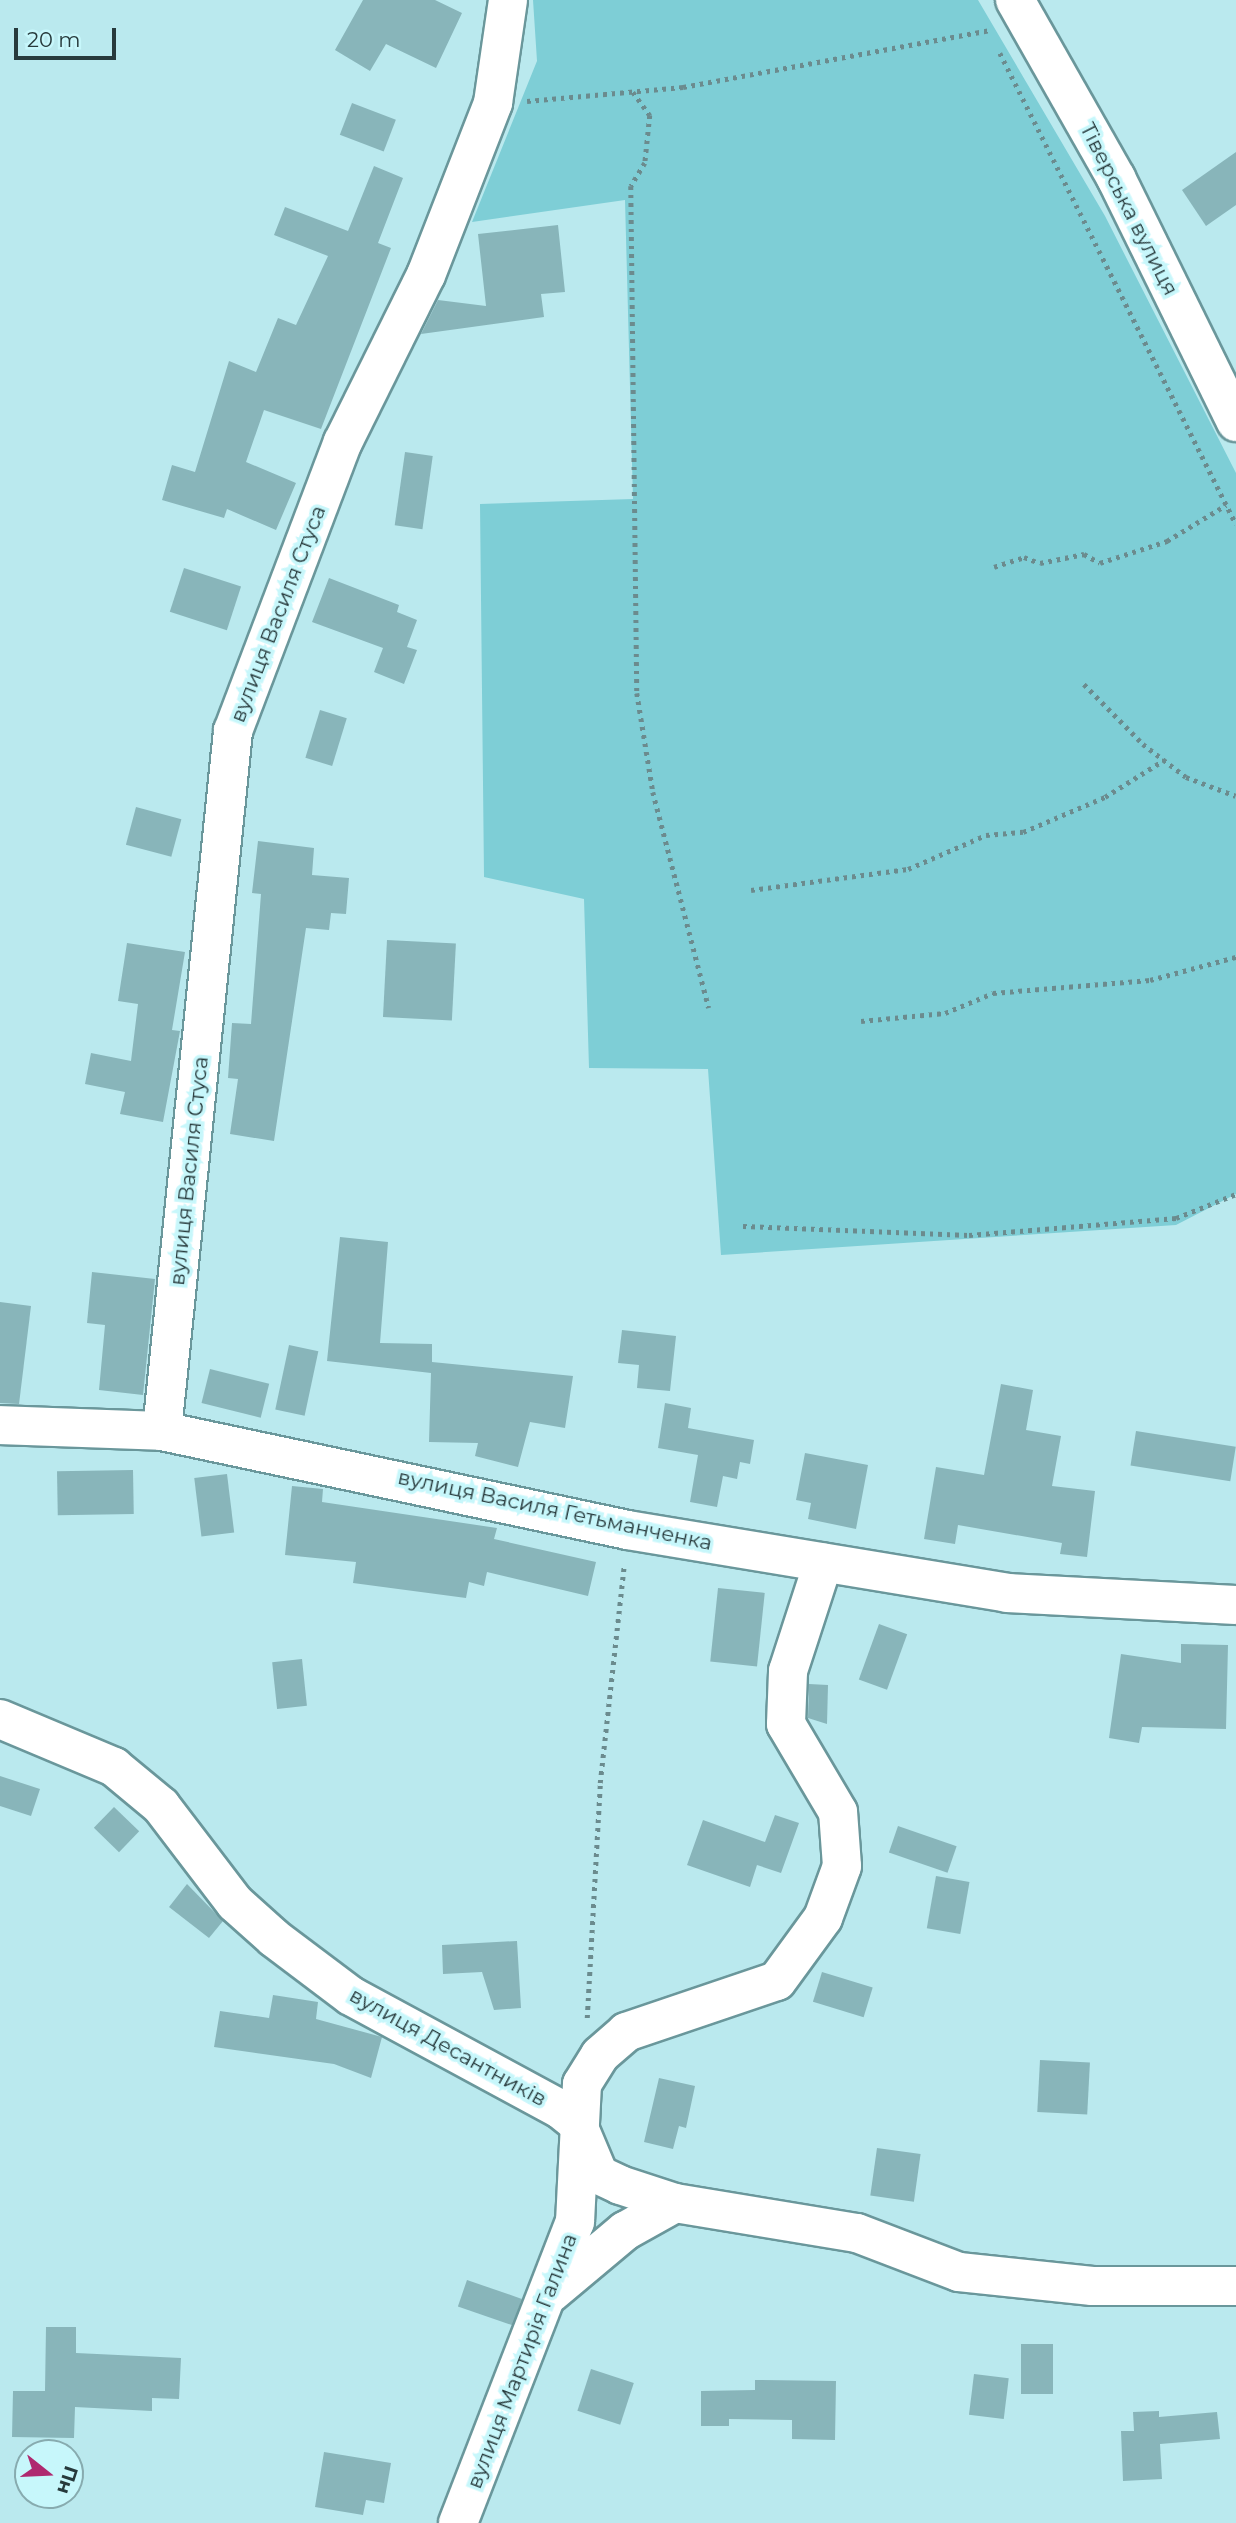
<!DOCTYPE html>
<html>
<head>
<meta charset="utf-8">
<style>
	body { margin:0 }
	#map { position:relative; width:1236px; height:2523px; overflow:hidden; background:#bae9ee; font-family:Montserrat,sans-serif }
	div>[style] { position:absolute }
	.green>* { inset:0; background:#7eced6 }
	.building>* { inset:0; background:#88b5ba; transform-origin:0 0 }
	.path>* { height:4.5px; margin-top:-2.25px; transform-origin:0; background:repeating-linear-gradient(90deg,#6b8b8e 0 3.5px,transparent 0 8.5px) }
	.roads { filter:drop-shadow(2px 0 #6a979b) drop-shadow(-2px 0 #6a979b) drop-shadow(0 2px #6a979b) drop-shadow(0 -2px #6a979b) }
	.minor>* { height:38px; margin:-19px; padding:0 19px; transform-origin:19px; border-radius:19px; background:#fff }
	span { translate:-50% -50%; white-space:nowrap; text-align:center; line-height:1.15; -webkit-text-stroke:7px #c7f7fb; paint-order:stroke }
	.street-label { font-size:21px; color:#273a3c }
	.north { position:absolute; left:14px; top:2439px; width:70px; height:70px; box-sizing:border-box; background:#c7f7fb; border:2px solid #87abaf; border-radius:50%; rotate:108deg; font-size:19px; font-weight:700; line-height:28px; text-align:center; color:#273a3c }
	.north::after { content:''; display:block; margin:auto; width:24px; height:32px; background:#af296f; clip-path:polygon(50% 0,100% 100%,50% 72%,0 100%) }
	.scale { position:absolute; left:14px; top:28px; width:102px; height:32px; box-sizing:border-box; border:4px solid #273a3c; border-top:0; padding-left:9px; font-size:21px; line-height:24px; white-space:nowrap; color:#273a3c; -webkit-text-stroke:5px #c7f7fb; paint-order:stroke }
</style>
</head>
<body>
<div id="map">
	<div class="green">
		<div style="clip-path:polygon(533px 0,978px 0,1105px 216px,1236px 473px,1236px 1194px,1176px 1225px,721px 1255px,708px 1069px,589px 1068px,584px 899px,484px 877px,480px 504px,633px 499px,625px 200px,472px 222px,537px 61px)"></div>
	</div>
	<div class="building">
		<div style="clip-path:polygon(363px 0,435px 0,462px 13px,436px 68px,386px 44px,370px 71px,335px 50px)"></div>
		<div style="left:352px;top:103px;width:47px;height:34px;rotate:21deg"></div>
		<div style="clip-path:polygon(1236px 152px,1236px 205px,1206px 226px,1182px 190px)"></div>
		<div style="clip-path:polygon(374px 166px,403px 178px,378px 243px,391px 248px,321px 429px,264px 410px,246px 462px,296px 483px,276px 530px,227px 509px,224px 518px,162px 500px,172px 465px,195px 472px,229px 361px,256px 372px,278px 318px,296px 325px,328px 256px,274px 235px,285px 207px,348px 231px)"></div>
		<div style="clip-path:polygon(558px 225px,565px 292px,541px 294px,544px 317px,421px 334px,438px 300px,486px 306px,478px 234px)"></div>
		<div style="left:405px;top:452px;width:28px;height:74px;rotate:8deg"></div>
		<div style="left:184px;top:568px;width:60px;height:46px;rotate:18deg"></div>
		<div style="clip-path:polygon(329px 578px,399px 605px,397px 612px,417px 620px,407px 647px,417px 650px,404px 684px,374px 672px,383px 648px,312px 622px)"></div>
		<div style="left:320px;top:710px;width:28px;height:50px;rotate:17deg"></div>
		<div style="left:136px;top:807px;width:47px;height:39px;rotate:15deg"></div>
		<div style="clip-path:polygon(258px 841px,314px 848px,312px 875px,349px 878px,346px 914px,331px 913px,329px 930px,306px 928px,274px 1141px,230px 1134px,238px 1079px,228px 1078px,232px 1023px,251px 1024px,261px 894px,252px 893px)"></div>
		<div style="left:387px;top:940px;width:69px;height:77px;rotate:3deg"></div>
		<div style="clip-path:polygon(127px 943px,185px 952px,172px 1030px,180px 1031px,163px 1122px,120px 1114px,125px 1092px,85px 1084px,91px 1053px,131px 1061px,138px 1004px,118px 1001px)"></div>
		<div style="clip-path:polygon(340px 1237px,388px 1242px,380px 1343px,432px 1344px,432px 1362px,573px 1376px,565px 1428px,530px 1422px,518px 1467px,475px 1456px,478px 1443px,429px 1442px,431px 1373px,327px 1361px)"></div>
		<div style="clip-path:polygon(92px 1272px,155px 1279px,143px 1395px,99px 1390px,105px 1325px,87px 1323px)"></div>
		<div style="clip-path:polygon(0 1302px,31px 1306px,19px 1404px,0 1403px)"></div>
		<div style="clip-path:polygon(622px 1330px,676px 1336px,670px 1391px,637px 1388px,639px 1365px,618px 1363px)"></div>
		<div style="left:289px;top:1345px;width:30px;height:66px;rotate:12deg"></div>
		<div style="left:210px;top:1369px;width:61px;height:35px;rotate:14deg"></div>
		<div style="clip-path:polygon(1001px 1384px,1033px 1390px,1026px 1430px,1061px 1436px,1052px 1486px,1095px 1491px,1087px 1557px,1060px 1554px,1062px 1543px,958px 1525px,955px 1544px,924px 1539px,936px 1467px,984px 1475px)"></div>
		<div style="clip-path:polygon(665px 1403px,691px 1408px,688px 1428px,754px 1440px,750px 1464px,740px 1462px,737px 1479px,723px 1476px,717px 1507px,690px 1502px,698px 1455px,658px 1448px)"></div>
		<div style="left:1136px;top:1431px;width:101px;height:35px;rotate:9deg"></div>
		<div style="clip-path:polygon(805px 1453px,868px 1465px,856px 1529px,808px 1519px,811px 1503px,796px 1500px)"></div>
		<div style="left:133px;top:1470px;width:44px;height:76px;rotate:89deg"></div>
		<div style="left:227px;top:1474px;width:59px;height:33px;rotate:83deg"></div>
		<div style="clip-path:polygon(292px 1486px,323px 1489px,322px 1502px,497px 1528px,494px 1539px,596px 1562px,588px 1596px,487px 1572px,484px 1586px,469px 1582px,466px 1598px,353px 1583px,356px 1562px,285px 1555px)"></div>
		<div style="left:718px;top:1588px;width:47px;height:74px;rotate:6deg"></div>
		<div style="left:879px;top:1624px;width:30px;height:59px;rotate:20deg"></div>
		<div style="clip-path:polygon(1181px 1644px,1228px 1645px,1226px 1729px,1142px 1727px,1139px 1743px,1109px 1738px,1121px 1654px,1181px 1663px)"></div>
		<div style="left:302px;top:1659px;width:47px;height:30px;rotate:84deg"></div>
		<div style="clip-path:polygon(809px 1684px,828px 1685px,827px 1724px,808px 1718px)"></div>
		<div style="clip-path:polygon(0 1776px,40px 1789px,31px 1816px,0 1806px)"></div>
		<div style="left:114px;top:1807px;width:35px;height:29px;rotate:44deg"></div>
		<div style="clip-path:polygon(775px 1815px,799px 1823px,781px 1873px,757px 1865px,750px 1887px,687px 1865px,703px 1820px,765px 1842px)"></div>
		<div style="left:898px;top:1826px;width:62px;height:28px;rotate:19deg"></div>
		<div style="left:936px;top:1876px;width:34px;height:53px;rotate:10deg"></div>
		<div style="clip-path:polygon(187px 1884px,223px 1921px,209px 1938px,169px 1907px)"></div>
		<div style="clip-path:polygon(517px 1941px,521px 2008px,494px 2010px,482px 1972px,443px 1974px,442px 1945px)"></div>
		<div style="left:822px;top:1972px;width:53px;height:31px;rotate:17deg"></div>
		<div style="clip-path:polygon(273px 1995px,318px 2002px,316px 2019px,382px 2037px,371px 2078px,334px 2064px,214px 2047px,220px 2011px,269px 2018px)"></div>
		<div style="left:1040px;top:2060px;width:50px;height:52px;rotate:3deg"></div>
		<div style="clip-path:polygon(659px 2078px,695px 2086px,686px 2128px,679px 2126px,673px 2149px,644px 2142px)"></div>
		<div style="left:877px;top:2148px;width:44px;height:48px;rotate:8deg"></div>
		<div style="left:467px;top:2280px;width:58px;height:28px;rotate:19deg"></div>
		<div style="clip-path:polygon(46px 2327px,76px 2327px,76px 2353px,181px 2358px,179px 2399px,152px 2398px,152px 2411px,75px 2407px,74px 2438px,12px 2437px,13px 2391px,45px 2391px)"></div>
		<div style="left:1021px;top:2344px;width:32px;height:50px"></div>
		<div style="left:591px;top:2369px;width:45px;height:44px;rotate:18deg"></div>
		<div style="left:974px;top:2374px;width:35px;height:41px;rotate:7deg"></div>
		<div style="clip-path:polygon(755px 2380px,836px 2381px,835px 2440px,792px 2439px,792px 2420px,729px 2419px,729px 2426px,701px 2426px,701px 2391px,755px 2390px)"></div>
		<div style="clip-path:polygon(1159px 2411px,1159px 2417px,1217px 2412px,1220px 2439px,1160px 2444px,1162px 2479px,1123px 2481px,1121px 2431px,1134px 2431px,1133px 2412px)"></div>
		<div style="clip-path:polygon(324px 2452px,391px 2463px,384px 2503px,366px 2500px,363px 2515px,315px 2507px)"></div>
	</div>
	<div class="path">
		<div style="left:1000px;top:53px;width:527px;rotate:63.39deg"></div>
		<div style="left:633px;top:92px;width:29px;rotate:54deg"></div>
		<div style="left:650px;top:115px;width:48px;rotate:95.9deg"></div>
		<div style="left:645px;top:163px;width:27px;rotate:121deg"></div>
		<div style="left:631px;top:186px;width:507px;rotate:89.32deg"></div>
		<div style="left:637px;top:693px;width:100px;rotate:80.8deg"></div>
		<div style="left:653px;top:792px;width:223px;rotate:75.5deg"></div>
		<div style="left:527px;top:101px;width:157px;rotate:-5.1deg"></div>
		<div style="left:683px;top:87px;width:314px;rotate:-10.5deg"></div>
		<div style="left:994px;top:567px;width:32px;rotate:-18deg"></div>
		<div style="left:1024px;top:557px;width:17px;rotate:21deg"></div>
		<div style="left:1040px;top:563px;width:45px;rotate:-11.6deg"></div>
		<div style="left:1084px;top:554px;width:18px;rotate:29deg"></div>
		<div style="left:1100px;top:563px;width:71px;rotate:-18.2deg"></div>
		<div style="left:1167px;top:541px;width:69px;rotate:-31.4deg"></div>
		<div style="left:1084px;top:684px;width:84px;rotate:45.5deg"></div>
		<div style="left:1143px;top:744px;width:54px;rotate:37.5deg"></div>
		<div style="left:1186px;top:777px;width:53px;rotate:20.8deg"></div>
		<div style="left:751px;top:890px;width:158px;rotate:-7.6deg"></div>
		<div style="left:908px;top:869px;width:85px;rotate:-23.6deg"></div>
		<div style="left:986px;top:835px;width:37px;rotate:-5deg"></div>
		<div style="left:1023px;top:832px;width:89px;rotate:-23.1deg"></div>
		<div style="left:1105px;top:797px;width:70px;rotate:-32.1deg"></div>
		<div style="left:861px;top:1021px;width:84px;rotate:-5.4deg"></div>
		<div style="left:945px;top:1013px;width:52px;rotate:-22.6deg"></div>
		<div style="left:993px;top:993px;width:158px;rotate:-4.7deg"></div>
		<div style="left:1150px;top:980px;width:89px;rotate:-15deg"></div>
		<div style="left:743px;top:1226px;width:226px;rotate:2.3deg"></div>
		<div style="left:969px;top:1235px;width:208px;rotate:-4.7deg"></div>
		<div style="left:1176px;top:1218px;width:65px;rotate:-21.8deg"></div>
		<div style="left:587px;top:2018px;width:235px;rotate:-86.8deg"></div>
		<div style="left:600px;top:1783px;width:218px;rotate:-83.7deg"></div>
	</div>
	<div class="roads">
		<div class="minor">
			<div style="left:1015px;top:0;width:205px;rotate:60.4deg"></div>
			<div style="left:1116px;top:178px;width:272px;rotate:63.8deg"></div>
			<div style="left:0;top:1425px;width:162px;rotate:2.1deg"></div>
			<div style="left:162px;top:1431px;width:476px;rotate:12deg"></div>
			<div style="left:628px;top:1530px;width:384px;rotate:9.4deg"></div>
			<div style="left:1007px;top:1593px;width:229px;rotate:3deg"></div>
			<div style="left:162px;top:1431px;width:704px;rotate:-84.21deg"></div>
			<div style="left:233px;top:731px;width:309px;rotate:-69.2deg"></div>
			<div style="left:343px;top:442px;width:186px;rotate:-63.6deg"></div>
			<div style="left:426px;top:275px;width:185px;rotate:-68.7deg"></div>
			<div style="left:493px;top:103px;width:104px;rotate:-81.7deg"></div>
			<div style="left:0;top:1719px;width:124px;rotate:22.8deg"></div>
			<div style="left:114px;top:1767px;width:61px;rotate:39.7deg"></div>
			<div style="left:161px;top:1806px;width:122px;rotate:52.7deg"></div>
			<div style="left:235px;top:1903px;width:52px;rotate:41.9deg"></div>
			<div style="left:274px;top:1938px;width:96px;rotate:37deg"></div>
			<div style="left:351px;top:1996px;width:238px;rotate:28.4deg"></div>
			<div style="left:560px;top:2109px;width:22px;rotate:39deg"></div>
			<div style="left:577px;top:2123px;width:56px;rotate:67.1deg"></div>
			<div style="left:599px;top:2175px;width:23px;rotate:25deg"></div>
			<div style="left:620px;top:2185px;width:58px;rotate:18.1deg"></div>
			<div style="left:675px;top:2203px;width:184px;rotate:9.4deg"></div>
			<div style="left:857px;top:2233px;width:109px;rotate:20.9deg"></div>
			<div style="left:959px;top:2272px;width:134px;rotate:6deg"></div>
			<div style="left:1092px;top:2286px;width:144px"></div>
			<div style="left:551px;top:2293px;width:97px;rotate:-40deg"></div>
			<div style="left:625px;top:2231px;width:57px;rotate:-29.2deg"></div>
			<div style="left:458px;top:2523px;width:323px;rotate:-68.8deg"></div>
			<div style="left:575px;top:2222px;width:138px;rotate:-87.1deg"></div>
			<div style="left:582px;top:2084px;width:34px;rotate:-58deg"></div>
			<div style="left:600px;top:2055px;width:35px;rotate:-41deg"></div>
			<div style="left:626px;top:2032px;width:159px;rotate:-18.7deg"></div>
			<div style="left:777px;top:1981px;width:78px;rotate:-53.9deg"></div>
			<div style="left:823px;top:1918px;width:55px;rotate:-69.9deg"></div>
			<div style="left:842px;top:1866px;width:54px;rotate:-94.2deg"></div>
			<div style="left:838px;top:1812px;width:102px;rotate:-120.6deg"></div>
			<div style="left:786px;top:1724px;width:53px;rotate:-87.8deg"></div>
			<div style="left:788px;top:1671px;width:114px;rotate:-72deg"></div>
		</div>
	</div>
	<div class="street-label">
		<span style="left:1129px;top:209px;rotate:63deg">Тіверська вулиця</span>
		<span style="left:278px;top:614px;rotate:-69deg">вулиця Василя Стуса</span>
		<span style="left:189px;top:1171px;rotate:-84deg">вулиця Василя Стуса</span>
		<span style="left:555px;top:1510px;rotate:12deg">вулиця Василя Гетьманченка</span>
		<span style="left:448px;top:2047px;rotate:29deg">вулиця Десантників</span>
		<span style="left:522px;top:2361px;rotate:-69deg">вулиця Мартирія Галина</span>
	</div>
	<div class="north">Пн</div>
	<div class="scale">20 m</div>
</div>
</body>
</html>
